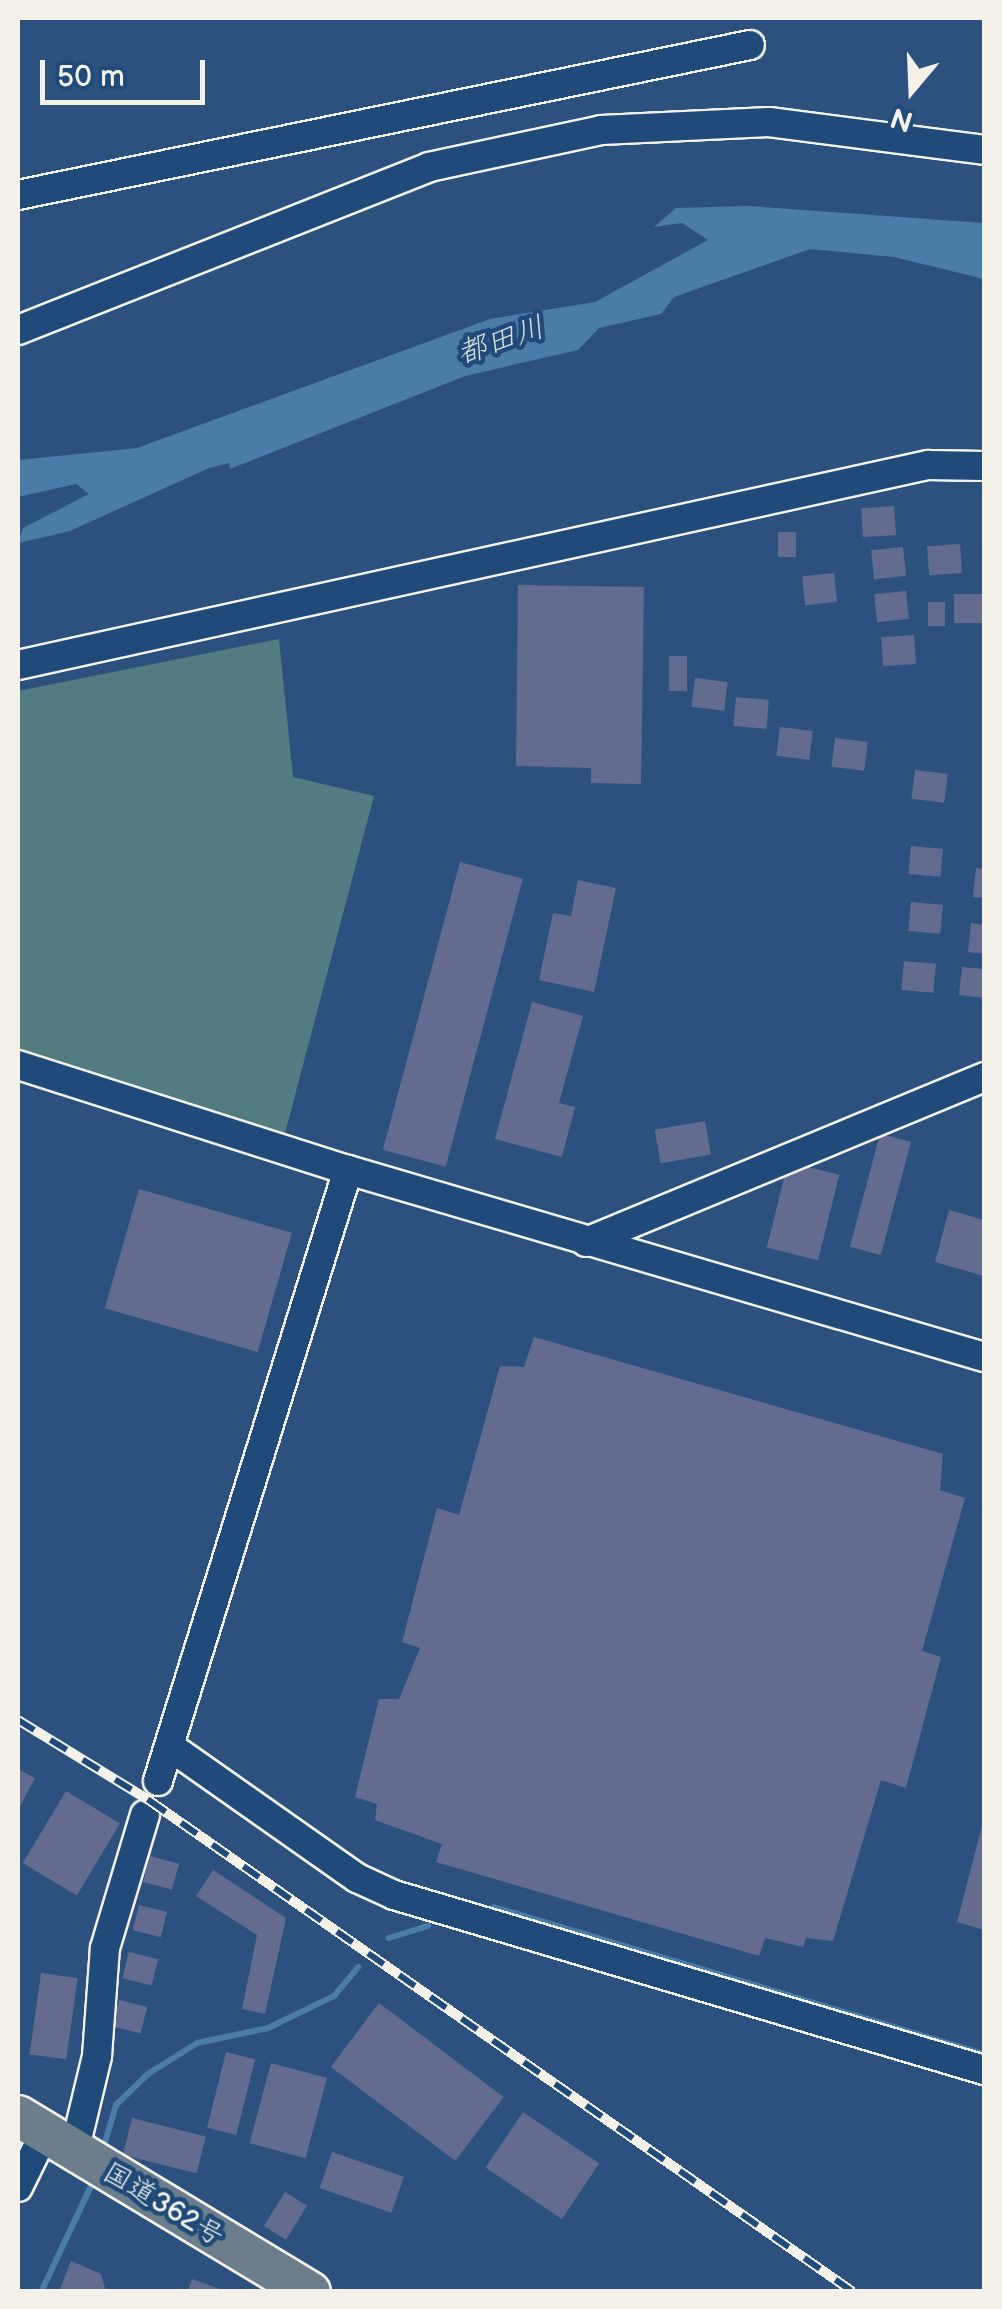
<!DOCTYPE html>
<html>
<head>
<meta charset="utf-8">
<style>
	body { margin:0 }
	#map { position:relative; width:1002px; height:2309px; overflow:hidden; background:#2d517f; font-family:"Balsamiq Sans","Klee One",sans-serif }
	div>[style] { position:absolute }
	.green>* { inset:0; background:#527b82 }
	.water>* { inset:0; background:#497ca7 }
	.stream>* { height:6px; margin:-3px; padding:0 3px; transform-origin:3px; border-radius:3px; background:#497ca7 }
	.building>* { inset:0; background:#636b91; transform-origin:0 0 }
	.roads { filter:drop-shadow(2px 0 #f4f1e8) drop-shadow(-2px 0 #f4f1e8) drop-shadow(0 2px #f4f1e8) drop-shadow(0 -2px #f4f1e8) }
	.minor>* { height:28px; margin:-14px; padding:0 14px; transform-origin:14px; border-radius:14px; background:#1f4a7a }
	.highway>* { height:40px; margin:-20px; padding:0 20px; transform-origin:20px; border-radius:20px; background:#6c7d8b }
	.rail>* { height:10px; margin-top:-5px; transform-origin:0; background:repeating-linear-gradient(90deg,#1f4a7a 0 19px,#f4f1e8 0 38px); box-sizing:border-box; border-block:2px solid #f4f1e8 }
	span { translate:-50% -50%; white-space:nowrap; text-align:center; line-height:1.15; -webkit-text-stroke:9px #1f4a7a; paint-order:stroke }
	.street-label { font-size:28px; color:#f4f1e8 }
	.water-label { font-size:30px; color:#dadfde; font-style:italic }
	.frame { position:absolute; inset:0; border:20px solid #f4f1e8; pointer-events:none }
	.north { position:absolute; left:862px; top:40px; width:100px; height:100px; -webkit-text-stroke:8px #1f4a7a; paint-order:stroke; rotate:199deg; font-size:28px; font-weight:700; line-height:40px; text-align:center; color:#f4f1e8 }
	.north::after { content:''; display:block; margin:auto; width:35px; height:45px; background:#f4f1e8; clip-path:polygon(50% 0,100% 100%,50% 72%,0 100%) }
	.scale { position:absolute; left:40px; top:60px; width:165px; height:45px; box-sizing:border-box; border:5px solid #f4f1e8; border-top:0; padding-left:12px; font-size:30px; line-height:35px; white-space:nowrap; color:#f4f1e8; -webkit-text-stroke:8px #1f4a7a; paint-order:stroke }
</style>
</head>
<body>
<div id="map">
	<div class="green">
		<div style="clip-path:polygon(279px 639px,293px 777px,374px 796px,284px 1137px,18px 1064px,18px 691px)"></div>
	</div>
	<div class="water">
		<div style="clip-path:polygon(749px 206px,984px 223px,984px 279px,894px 257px,810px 249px,674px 297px,661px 314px,599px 328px,578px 350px,465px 376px,230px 469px,229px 463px,209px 468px,70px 531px,18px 543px,23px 528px,89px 494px,76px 484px,18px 497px,18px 460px,137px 448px,490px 319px,595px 302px,708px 240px,682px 223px,654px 227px,676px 208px)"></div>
	</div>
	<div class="stream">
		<div style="left:494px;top:1907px;width:512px;rotate:16.7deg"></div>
		<div style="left:389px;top:1938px;width:41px;rotate:-17.1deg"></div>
		<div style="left:103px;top:2149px;width:46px;rotate:-73.5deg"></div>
		<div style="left:116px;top:2105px;width:45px;rotate:-44.1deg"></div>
		<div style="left:148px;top:2074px;width:58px;rotate:-32.3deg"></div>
		<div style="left:197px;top:2043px;width:73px;rotate:-11.9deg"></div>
		<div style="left:268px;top:2028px;width:73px;rotate:-25.9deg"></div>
		<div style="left:334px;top:1996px;width:38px;rotate:-50deg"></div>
		<div style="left:41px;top:2292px;width:124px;rotate:-64.7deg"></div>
	</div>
	<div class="building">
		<div style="left:894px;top:506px;width:29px;height:33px;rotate:86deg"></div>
		<div style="left:778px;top:532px;width:18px;height:25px"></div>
		<div style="left:960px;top:544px;width:29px;height:33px;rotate:86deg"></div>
		<div style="left:903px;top:547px;width:29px;height:32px;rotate:84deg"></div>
		<div style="left:834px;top:573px;width:29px;height:32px;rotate:84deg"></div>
		<div style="clip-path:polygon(518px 585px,644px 587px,641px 784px,591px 783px,591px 768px,516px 766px)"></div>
		<div style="left:906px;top:591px;width:28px;height:32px;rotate:84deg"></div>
		<div style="left:984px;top:594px;width:29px;height:30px;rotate:90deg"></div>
		<div style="left:928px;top:602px;width:17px;height:24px"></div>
		<div style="left:914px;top:635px;width:29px;height:33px;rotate:86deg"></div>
		<div style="left:669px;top:656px;width:18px;height:35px"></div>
		<div style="left:695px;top:678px;width:33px;height:29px;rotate:7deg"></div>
		<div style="left:736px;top:697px;width:33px;height:29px;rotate:5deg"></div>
		<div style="left:780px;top:727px;width:33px;height:29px;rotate:7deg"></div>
		<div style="left:835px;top:738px;width:33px;height:29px;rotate:7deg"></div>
		<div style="left:915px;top:770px;width:33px;height:29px;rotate:7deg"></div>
		<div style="left:911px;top:846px;width:32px;height:28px;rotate:5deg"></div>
		<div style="left:460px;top:862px;width:65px;height:298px;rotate:15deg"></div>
		<div style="clip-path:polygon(976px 868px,984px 869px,984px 898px,973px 897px)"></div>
		<div style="clip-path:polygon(578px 880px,616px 888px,594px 992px,539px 980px,553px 913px,571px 916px)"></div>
		<div style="left:911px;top:902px;width:32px;height:29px;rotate:5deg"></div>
		<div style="clip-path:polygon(971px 923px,984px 925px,984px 954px,968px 952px)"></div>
		<div style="left:904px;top:961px;width:32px;height:29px;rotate:5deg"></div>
		<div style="clip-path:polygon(962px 967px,984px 969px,984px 998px,959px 995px)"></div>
		<div style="clip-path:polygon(532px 1002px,583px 1016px,559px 1103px,575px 1107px,562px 1157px,495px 1139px)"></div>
		<div style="left:705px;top:1121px;width:34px;height:51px;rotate:80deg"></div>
		<div style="left:911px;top:1142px;width:117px;height:32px;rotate:105deg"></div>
		<div style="left:788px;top:1162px;width:53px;height:88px;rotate:14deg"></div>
		<div style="left:139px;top:1189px;width:159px;height:124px;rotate:16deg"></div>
		<div style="clip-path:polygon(949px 1210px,984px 1220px,984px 1276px,935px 1262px)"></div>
		<div style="clip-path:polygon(534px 1337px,943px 1454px,940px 1490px,965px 1498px,922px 1651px,941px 1657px,906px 1788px,881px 1780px,833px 1941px,806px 1938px,803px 1947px,765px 1938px,759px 1956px,436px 1862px,442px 1844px,375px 1820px,377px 1804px,355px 1797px,379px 1699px,399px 1699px,420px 1648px,402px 1642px,437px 1508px,459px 1515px,500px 1366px,524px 1367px)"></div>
		<div style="clip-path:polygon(18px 1769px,35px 1778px,18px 1810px)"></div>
		<div style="left:66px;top:1791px;width:63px;height:84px;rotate:31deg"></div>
		<div style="clip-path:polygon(983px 1822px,984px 1822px,984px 1930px,957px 1922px)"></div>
		<div style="left:150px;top:1856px;width:30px;height:27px;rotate:15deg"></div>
		<div style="clip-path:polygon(213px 1870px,286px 1918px,265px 2014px,242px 2009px,257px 1935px,196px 1896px)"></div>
		<div style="left:139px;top:1905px;width:29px;height:26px;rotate:14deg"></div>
		<div style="left:129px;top:1952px;width:30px;height:27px;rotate:14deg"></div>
		<div style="left:41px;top:1973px;width:37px;height:82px;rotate:8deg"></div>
		<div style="left:119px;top:2000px;width:29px;height:27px;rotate:14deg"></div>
		<div style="left:379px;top:2003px;width:156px;height:80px;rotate:37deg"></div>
		<div style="left:226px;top:2052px;width:30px;height:78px;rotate:14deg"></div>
		<div style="left:271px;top:2063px;width:58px;height:83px;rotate:15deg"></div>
		<div style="left:523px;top:2112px;width:92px;height:67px;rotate:34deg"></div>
		<div style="left:132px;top:2118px;width:76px;height:38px;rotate:14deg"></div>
		<div style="left:332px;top:2152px;width:76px;height:38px;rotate:19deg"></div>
		<div style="left:285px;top:2192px;width:26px;height:40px;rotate:32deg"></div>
		<div style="clip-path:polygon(71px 2261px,101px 2274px,106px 2292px,59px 2292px)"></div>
		<div style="clip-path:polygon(192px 2279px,225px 2291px,225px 2292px,188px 2292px)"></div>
	</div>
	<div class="roads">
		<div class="minor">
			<div style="left:18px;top:195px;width:747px;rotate:-11.58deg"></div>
			<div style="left:18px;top:330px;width:442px;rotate:-21.6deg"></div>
			<div style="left:429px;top:167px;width:176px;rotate:-12.1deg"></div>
			<div style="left:601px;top:130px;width:168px;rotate:-2.7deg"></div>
			<div style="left:769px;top:122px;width:217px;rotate:7.4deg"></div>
			<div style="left:18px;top:665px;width:932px;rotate:-12.4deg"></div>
			<div style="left:928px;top:465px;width:56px;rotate:1deg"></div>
			<div style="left:18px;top:1065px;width:346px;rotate:17.7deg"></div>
			<div style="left:348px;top:1170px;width:663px;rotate:16.38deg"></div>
			<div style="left:586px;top:1242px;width:431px;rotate:-22.5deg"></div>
			<div style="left:172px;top:1748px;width:226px;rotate:35.1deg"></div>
			<div style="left:357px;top:1878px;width:41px;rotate:24.7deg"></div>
			<div style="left:394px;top:1895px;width:615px;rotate:16.52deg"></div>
			<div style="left:158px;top:1781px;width:640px;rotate:-72.73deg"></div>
			<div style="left:74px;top:2152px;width:99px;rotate:-76.5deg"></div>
			<div style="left:97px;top:2056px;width:108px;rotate:-85.8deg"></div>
			<div style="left:105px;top:1948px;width:139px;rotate:-73.3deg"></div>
			<div style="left:18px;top:2187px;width:61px;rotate:-63.9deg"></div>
		</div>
		<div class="highway">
			<div style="left:18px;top:2116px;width:341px;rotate:31.1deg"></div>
		</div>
	</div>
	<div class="rail">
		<div style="left:18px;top:1720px;width:155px;rotate:31.5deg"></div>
		<div style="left:150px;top:1801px;width:857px;rotate:34.93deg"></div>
	</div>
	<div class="street-label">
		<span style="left:163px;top:2205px;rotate:31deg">国道362号</span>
	</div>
	<div class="water-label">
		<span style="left:501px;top:341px;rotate:-19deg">都田川</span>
	</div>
	<div class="frame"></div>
	<div class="north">N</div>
	<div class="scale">50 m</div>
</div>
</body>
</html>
